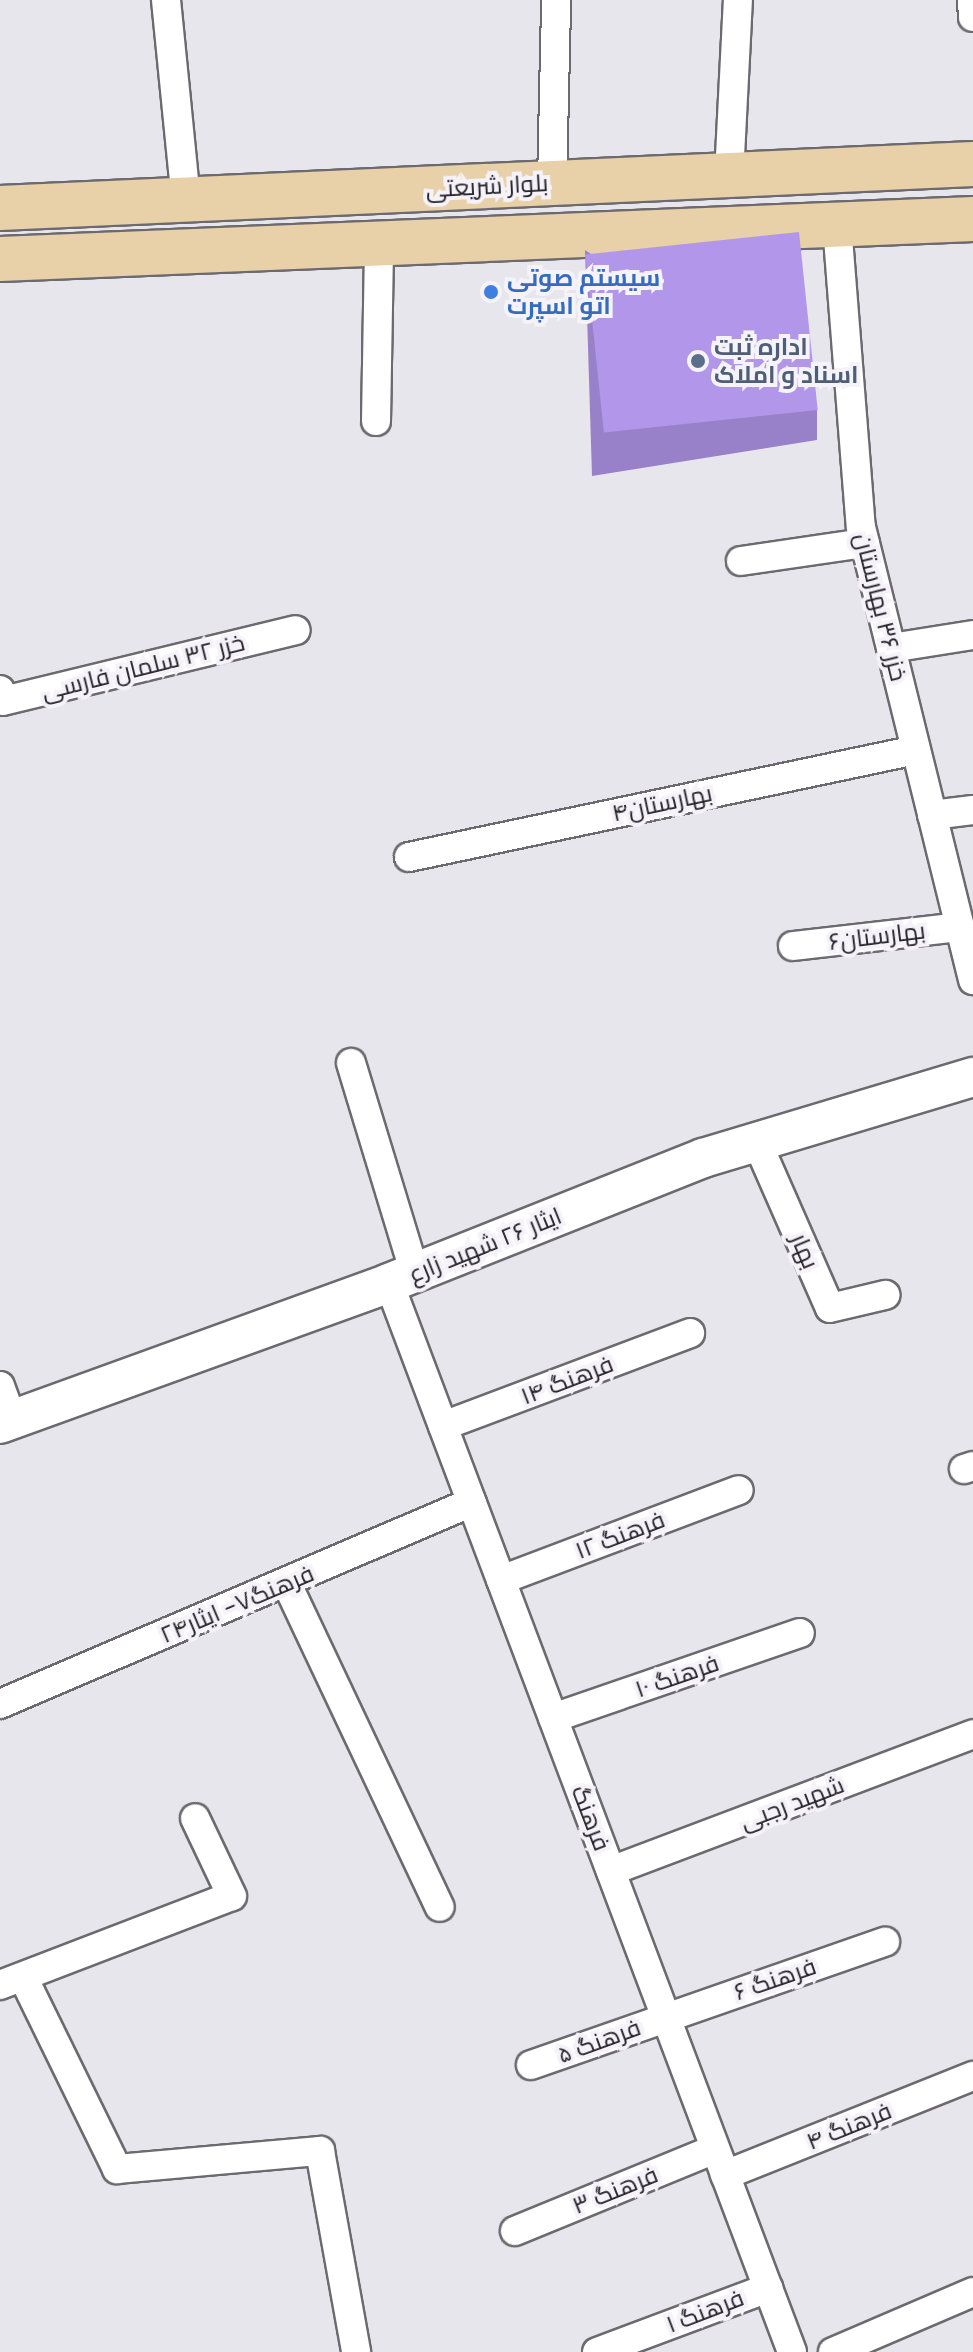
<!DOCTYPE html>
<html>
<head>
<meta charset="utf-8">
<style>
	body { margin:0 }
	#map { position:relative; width:973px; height:2352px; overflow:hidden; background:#e7e6ec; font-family:Merriweather,Cairo,serif }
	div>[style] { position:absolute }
	.roads { filter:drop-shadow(2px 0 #6c6a6f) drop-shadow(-2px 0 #6c6a6f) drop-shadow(0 2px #6c6a6f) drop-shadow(0 -2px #6c6a6f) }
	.street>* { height:28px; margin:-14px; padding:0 14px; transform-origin:14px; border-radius:14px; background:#fff }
	.secondary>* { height:38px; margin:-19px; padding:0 19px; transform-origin:19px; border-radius:19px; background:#fff }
	.primary>* { height:44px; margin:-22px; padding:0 22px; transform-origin:22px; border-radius:22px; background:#e8d0a9 }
	.wall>* { inset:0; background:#9881c9 }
	.building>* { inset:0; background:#b196ea; transform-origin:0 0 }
	.dots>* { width:22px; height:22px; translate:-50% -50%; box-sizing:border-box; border:4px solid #f5f3f9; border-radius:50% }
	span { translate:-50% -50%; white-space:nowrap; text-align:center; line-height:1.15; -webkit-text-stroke:8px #f5f3f9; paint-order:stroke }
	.street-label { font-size:24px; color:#222124 }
	.shop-label { font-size:24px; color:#366cbe; font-weight:700 }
	.left { translate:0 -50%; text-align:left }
	.service-label { font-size:24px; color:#4e5e75; font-weight:700 }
</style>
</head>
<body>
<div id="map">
	<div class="roads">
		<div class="street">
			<div style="left:166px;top:0;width:201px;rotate:84.3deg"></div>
			<div style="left:972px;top:0;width:17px;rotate:87deg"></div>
			<div style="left:729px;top:176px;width:176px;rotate:-87.1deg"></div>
			<div style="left:552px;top:183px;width:183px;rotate:-88.7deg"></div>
			<div style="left:837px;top:225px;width:303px;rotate:85.5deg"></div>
			<div style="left:861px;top:527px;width:467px;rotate:76.1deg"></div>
			<div style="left:376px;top:421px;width:177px;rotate:-89deg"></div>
			<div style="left:741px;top:561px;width:125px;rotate:-8.3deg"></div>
			<div style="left:891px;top:648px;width:83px;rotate:-9deg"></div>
			<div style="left:0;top:690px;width:11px;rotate:75deg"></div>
			<div style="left:3px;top:701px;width:301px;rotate:-13.6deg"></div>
			<div style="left:932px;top:815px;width:41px;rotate:-7deg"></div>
			<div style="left:409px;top:857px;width:518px;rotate:-11.92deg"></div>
			<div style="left:793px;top:946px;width:168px;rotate:-6.5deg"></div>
			<div style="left:351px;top:1063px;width:220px;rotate:73.1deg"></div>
			<div style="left:757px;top:1142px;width:181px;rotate:66.3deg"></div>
			<div style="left:830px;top:1308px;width:57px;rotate:-13.3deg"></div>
			<div style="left:389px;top:1283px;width:1142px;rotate:69.34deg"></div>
			<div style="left:0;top:1386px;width:35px;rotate:70deg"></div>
			<div style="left:443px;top:1426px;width:264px;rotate:-20.6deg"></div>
			<div style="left:964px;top:1469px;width:9px;rotate:-18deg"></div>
			<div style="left:501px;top:1580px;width:254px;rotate:-20.7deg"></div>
			<div style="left:287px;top:1584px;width:357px;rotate:64.7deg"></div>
			<div style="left:0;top:1704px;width:513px;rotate:-23.17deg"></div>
			<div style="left:553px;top:1718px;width:261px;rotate:-19deg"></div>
			<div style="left:611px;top:1871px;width:387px;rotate:-20.7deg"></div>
			<div style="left:23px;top:1977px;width:214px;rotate:63.9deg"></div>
			<div style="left:117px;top:2169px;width:204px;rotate:-5.1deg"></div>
			<div style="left:320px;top:2151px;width:204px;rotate:79.8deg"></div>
			<div style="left:0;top:1985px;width:248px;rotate:-21deg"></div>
			<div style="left:232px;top:1896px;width:86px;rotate:-115.4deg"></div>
			<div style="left:531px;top:2065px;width:375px;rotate:-19.2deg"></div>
			<div style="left:725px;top:2175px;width:267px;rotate:-21.8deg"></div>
			<div style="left:515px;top:2231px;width:216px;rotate:-22.3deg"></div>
			<div style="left:597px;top:2352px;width:183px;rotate:-20.5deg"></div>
			<div style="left:833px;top:2352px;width:152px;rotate:-23.2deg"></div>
		</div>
		<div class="secondary">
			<div style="left:0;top:1424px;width:414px;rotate:-19.9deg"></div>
			<div style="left:389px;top:1283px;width:338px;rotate:-21.7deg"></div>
			<div style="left:703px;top:1158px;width:282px;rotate:-16.7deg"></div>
		</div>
		<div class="primary">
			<div style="left:0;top:208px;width:974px;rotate:-2.59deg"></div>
			<div style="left:0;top:259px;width:974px;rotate:-2.35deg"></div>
		</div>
	</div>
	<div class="wall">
		<div style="clip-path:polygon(585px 250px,817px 410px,817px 440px,592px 476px)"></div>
	</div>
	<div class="building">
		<div style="left:799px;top:232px;width:179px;height:215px;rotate:84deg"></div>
	</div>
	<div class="dots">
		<div style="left:491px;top:292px;background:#3f7fe0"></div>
		<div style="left:698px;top:361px;background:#5c6f8a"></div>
	</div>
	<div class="street-label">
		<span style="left:487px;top:186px;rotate:-3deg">بلوار شریعتی</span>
		<span style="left:881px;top:607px;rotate:76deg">خزر ۳۶ بهارستان</span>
		<span style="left:143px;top:667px;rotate:-14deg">خزر ۳۲ سلمان فارسی</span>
		<span style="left:662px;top:803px;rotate:-12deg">بهارستان۴</span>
		<span style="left:877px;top:936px;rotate:-7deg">بهارستان۶</span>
		<span style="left:485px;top:1245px;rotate:-22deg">ایثار ۲۶ شهید زارع</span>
		<span style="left:805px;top:1251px;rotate:67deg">بهار</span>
		<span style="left:567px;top:1380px;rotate:-21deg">فرهنگ ۱۴</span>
		<span style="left:620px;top:1535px;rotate:-21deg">فرهنگ ۱۲</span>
		<span style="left:237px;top:1604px;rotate:-23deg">فرهنگ۷- ایثار۲۴</span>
		<span style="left:677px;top:1676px;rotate:-19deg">فرهنگ ۱۰</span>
		<span style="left:792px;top:1803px;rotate:-21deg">شهید رجبی</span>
		<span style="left:591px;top:1818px;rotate:69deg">فرهنگ</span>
		<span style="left:775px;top:1979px;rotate:-19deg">فرهنگ ۶</span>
		<span style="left:599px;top:2041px;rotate:-20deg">فرهنگ ۵</span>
		<span style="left:849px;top:2126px;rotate:-22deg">فرهنگ ۴</span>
		<span style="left:615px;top:2190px;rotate:-22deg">فرهنگ ۳</span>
		<span style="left:705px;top:2311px;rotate:-21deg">فرهنگ ۱</span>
	</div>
	<div class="shop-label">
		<span class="left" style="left:507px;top:292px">سیستم صوتی<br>اتو اسپرت</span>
	</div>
	<div class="service-label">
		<span class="left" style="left:714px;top:361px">اداره ثبت<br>اسناد و املاک</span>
	</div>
</div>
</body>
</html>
